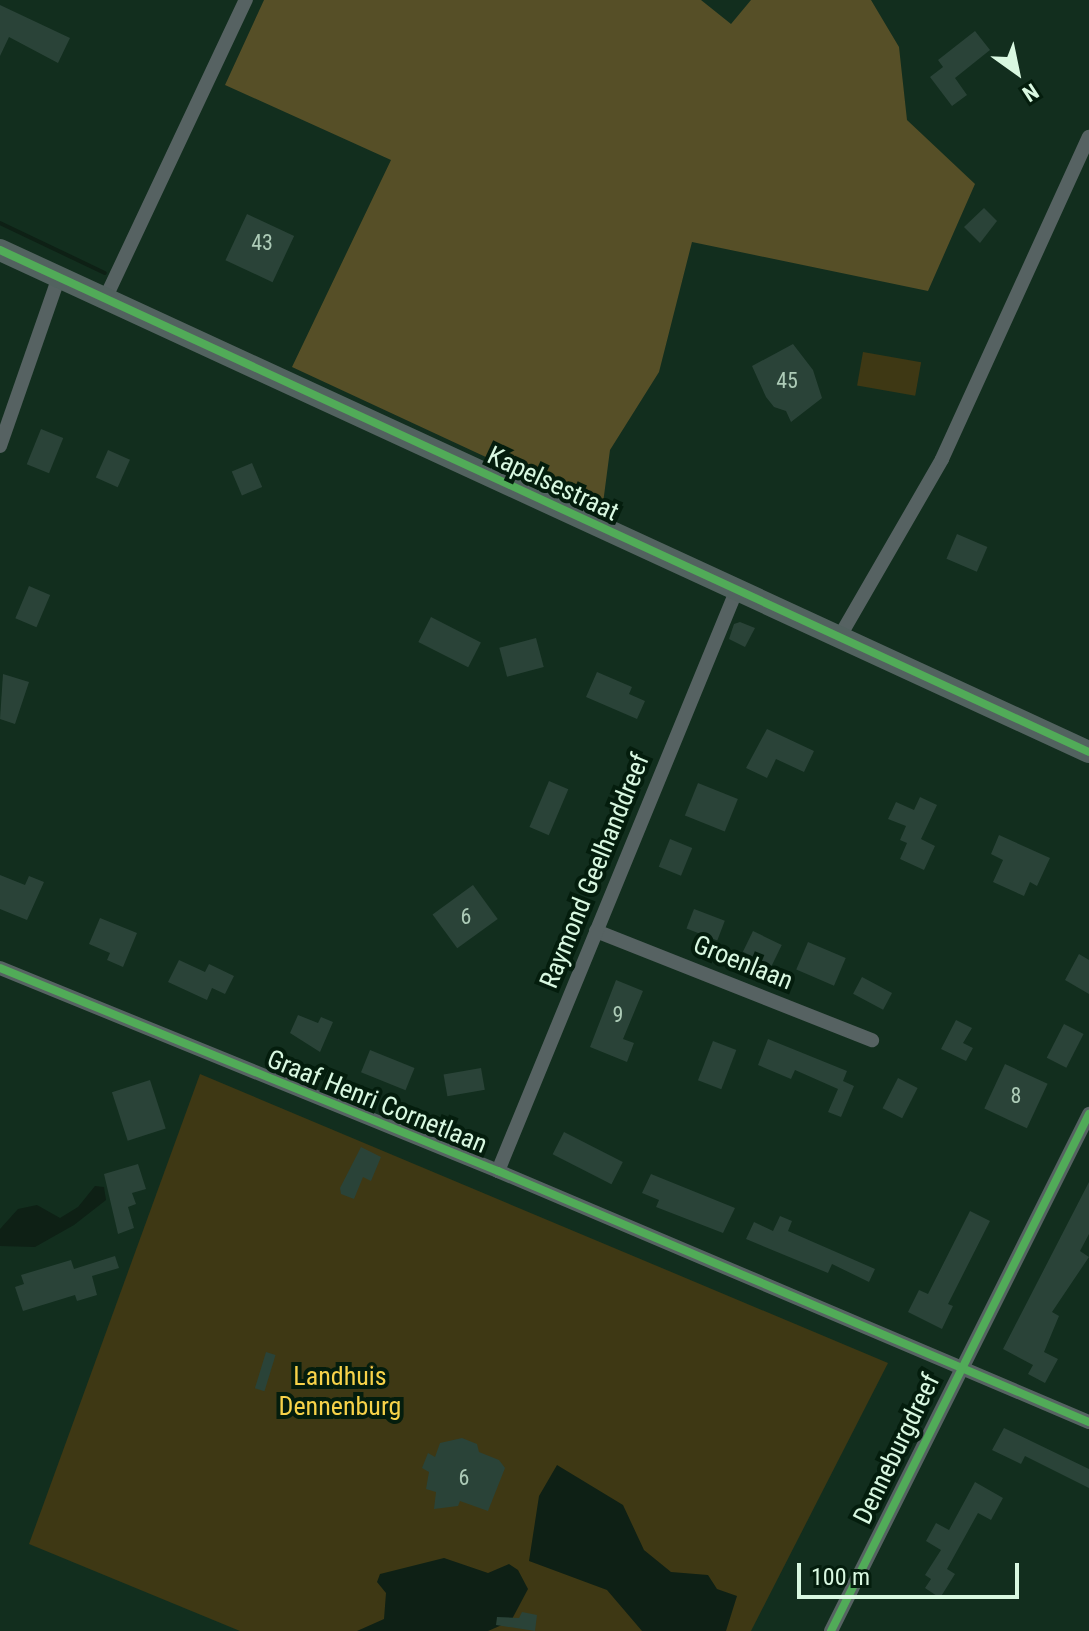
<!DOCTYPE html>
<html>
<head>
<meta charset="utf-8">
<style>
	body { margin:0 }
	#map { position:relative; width:1089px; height:1631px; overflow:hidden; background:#122e1e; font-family:"Roboto Condensed",sans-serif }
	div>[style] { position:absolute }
	.green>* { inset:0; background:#3e3814; transform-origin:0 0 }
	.forest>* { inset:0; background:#564f27 }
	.water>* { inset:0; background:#0e2015 }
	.stream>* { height:4px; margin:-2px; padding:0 2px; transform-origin:2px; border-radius:2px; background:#0e2015 }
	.building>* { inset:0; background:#2a4338; transform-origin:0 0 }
	.street>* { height:14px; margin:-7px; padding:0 7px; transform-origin:7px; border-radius:7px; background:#566262 }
	.primary>* { height:22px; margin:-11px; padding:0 11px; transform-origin:11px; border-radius:11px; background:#52625f }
	.cycleway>* { height:8px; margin:-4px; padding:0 4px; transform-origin:4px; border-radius:4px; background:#51ab58 }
	span { translate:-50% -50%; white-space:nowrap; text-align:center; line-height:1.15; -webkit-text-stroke:8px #041d0d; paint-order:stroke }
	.number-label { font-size:22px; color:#adcbb7 }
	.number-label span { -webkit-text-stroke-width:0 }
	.street-label { font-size:26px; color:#d9f8e1 }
	.park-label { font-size:26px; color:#f7d249 }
	.north { position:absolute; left:977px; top:32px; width:80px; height:80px; -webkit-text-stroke:6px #041d0d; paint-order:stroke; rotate:147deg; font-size:22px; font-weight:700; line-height:32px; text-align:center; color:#d9f8e1 }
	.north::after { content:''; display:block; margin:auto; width:28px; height:36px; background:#d9f8e1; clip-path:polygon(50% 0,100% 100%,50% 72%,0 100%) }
	.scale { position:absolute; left:797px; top:1563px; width:222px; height:36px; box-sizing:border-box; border:4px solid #d9f8e1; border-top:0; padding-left:10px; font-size:24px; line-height:28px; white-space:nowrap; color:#d9f8e1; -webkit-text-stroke:6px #041d0d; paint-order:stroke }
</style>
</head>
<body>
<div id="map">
	<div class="green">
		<div style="left:863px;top:352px;width:59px;height:34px;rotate:10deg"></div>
		<div style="clip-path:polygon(200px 1074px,888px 1363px,751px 1631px,240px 1631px,29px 1544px)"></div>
	</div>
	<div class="forest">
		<div style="clip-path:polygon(264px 0,701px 0,731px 24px,751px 0,871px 0,899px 47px,907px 120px,975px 184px,928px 291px,692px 242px,659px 372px,610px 450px,602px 511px,292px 367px,391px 160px,225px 85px)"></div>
	</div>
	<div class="water">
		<div style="clip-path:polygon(95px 1186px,104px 1187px,106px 1200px,74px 1225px,35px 1247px,0 1246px,0 1229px,18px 1209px,37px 1205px,60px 1218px,78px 1207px)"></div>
		<div style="clip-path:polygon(557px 1465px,623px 1505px,644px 1550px,671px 1572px,708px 1575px,717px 1589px,737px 1596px,726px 1631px,642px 1631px,607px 1590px,529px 1561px,539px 1496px)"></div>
		<div style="clip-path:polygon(444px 1558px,488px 1573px,509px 1564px,518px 1570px,528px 1589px,511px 1621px,488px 1631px,357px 1631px,384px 1619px,386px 1593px,377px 1582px,380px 1574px)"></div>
	</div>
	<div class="stream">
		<div style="left:0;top:223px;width:116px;rotate:25.5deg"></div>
	</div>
	<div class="building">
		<div style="clip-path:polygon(0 5px,70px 38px,58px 63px,9px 37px,0 56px)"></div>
		<div style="clip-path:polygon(975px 31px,990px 50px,955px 78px,967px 95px,952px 106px,930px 77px,943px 67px,938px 60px)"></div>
		<div style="clip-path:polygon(984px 208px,997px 221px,980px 243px,964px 227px)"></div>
		<div style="left:247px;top:214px;width:52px;height:51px;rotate:25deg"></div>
		<div style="clip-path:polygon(793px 344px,813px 370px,822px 398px,791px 422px,786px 411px,774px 407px,766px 397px,752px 366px)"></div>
		<div style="left:41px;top:429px;width:24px;height:38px;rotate:22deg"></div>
		<div style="left:108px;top:450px;width:24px;height:30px;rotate:24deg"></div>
		<div style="left:252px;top:463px;width:26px;height:22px;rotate:67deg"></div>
		<div style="left:957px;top:534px;width:33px;height:27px;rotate:23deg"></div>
		<div style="left:29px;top:586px;width:23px;height:35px;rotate:23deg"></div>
		<div style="left:431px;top:617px;width:56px;height:28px;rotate:27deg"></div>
		<div style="clip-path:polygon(740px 622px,755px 628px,745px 647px,729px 639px,734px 624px)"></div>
		<div style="left:536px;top:638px;width:30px;height:38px;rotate:75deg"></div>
		<div style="clip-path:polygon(597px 672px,632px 687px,629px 694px,645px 701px,637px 719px,586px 697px)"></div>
		<div style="clip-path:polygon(3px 674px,29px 682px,15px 724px,0 719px)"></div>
		<div style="clip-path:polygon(767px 729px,814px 751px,804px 772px,776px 759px,767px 778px,746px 768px)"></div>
		<div style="left:549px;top:781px;width:21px;height:50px;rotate:23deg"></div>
		<div style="left:698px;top:783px;width:43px;height:35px;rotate:22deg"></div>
		<div style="clip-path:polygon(920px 797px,937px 805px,921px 839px,935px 846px,924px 870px,900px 859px,907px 843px,900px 840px,906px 826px,888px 819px,896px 802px,914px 810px)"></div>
		<div style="clip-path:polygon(999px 835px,1050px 858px,1037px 886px,1030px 882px,1024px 896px,993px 882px,1003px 860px,991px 854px)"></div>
		<div style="left:670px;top:839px;width:24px;height:30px;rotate:22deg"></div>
		<div style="clip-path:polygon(0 875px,25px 885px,29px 876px,44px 882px,27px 920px,0 909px)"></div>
		<div style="left:473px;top:885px;width:42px;height:50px;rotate:54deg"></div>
		<div style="left:694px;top:909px;width:33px;height:21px;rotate:21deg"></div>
		<div style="clip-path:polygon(100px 918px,137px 933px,123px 967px,107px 960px,110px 953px,89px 944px)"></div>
		<div style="left:753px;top:931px;width:32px;height:23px;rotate:26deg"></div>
		<div style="left:808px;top:942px;width:41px;height:30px;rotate:23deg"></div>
		<div style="clip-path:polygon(1079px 954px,1089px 960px,1089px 994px,1065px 980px)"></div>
		<div style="clip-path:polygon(179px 960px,205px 972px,209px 964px,234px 976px,225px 994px,212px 988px,207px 1000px,168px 982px)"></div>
		<div style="left:862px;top:977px;width:34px;height:19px;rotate:28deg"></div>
		<div style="clip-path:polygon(616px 980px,643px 991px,623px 1039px,634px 1043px,627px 1062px,590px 1047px)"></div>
		<div style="clip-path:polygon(298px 1015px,318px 1023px,321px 1017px,333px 1022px,320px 1052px,290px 1033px)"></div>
		<div style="clip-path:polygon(956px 1020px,972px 1028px,963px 1043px,973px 1048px,966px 1061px,941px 1049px)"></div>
		<div style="left:1064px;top:1024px;width:22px;height:38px;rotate:27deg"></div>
		<div style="clip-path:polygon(768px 1039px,847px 1071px,843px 1081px,854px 1086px,841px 1117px,828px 1112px,838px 1089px,795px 1070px,791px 1079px,758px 1065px)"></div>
		<div style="left:713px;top:1041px;width:25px;height:42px;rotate:21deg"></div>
		<div style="left:370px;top:1050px;width:48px;height:24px;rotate:22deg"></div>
		<div style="left:1005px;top:1064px;width:47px;height:49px;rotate:25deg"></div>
		<div style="left:481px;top:1068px;width:22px;height:38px;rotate:80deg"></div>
		<div style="left:898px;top:1078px;width:22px;height:34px;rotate:27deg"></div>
		<div style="left:150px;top:1080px;width:51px;height:40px;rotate:72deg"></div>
		<div style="left:564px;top:1132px;width:66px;height:25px;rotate:27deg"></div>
		<div style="clip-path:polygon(361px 1147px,381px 1157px,371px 1181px,363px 1177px,354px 1199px,341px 1194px,340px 1188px)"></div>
		<div style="clip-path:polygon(138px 1164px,146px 1189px,132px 1193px,136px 1204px,128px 1207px,134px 1228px,118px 1234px,104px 1174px)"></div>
		<div style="clip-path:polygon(651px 1174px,735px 1208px,723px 1233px,656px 1207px,659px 1200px,642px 1193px)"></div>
		<div style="clip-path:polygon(1089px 1182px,1089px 1234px,1080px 1251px,1089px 1257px,1052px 1312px,1059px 1316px,1044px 1352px,1058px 1359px,1045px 1383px,1028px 1374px,1033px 1365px,1003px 1349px)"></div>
		<div style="clip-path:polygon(970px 1211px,990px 1221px,948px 1304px,953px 1306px,942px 1329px,908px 1312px,919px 1290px,928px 1294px)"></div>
		<div style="clip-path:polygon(780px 1216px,792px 1221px,788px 1231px,875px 1269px,869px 1282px,832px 1264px,828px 1273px,746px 1239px,754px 1222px,773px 1231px)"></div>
		<div style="clip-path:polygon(115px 1256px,119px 1268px,92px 1276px,97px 1295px,77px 1301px,75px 1295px,23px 1311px,15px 1287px,24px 1284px,21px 1275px,71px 1260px,74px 1269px)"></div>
		<div style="left:266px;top:1352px;width:10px;height:38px;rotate:17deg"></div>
		<div style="clip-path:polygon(1004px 1428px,1089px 1469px,1089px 1488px,1025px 1456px,1021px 1464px,992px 1450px)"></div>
		<div style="clip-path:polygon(462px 1438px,477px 1444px,479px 1452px,499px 1460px,505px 1468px,488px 1511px,460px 1501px,458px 1506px,434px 1509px,436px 1492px,426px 1489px,429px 1472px,422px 1468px,428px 1453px,435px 1457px,440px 1443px)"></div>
		<div style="clip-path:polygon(975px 1482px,1003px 1498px,991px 1520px,978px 1513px,947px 1569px,955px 1574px,940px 1598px,925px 1588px,931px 1579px,925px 1575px,941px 1550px,926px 1541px,936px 1523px,949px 1530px)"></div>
		<div style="clip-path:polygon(522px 1612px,537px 1615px,535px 1631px,496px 1625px,497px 1617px,519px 1618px)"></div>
	</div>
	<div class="street">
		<div style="left:105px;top:299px;width:331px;rotate:-64.8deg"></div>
		<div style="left:0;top:446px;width:179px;rotate:-70.8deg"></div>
		<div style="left:840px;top:636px;width:204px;rotate:-60deg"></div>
		<div style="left:942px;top:459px;width:354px;rotate:-65.5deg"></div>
		<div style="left:596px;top:931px;width:297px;rotate:21.6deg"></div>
		<div style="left:0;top:968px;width:538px;rotate:22.18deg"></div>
		<div style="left:498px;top:1171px;width:642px;rotate:23.01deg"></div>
		<div style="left:498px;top:1171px;width:629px;rotate:-67.67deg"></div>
		<div style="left:831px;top:1631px;width:578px;rotate:-63.48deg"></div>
	</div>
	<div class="primary">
		<div style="left:0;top:250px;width:1199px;rotate:24.75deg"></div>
	</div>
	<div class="cycleway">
		<div style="left:0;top:250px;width:1199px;rotate:24.75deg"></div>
		<div style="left:0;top:968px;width:538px;rotate:22.18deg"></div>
		<div style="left:498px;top:1171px;width:642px;rotate:23.01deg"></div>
		<div style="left:831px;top:1631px;width:578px;rotate:-63.48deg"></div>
	</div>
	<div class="number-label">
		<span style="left:262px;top:243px">43</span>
		<span style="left:787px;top:381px">45</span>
		<span style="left:466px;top:917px">6</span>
		<span style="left:618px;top:1015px">9</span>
		<span style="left:1016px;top:1096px">8</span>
		<span style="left:464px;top:1478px">6</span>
	</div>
	<div class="street-label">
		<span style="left:553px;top:484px;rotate:25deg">Kapelsestraat</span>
		<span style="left:595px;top:871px;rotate:-68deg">Raymond Geelhanddreef</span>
		<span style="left:743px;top:963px;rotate:22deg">Groenlaan</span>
		<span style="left:377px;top:1102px;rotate:22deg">Graaf Henri Cornetlaan</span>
		<span style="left:897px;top:1449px;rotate:-64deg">Denneburgdreef</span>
	</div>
	<div class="park-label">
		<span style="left:340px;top:1392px">Landhuis<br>Dennenburg</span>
	</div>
	<div class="north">N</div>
	<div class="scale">100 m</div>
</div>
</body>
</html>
